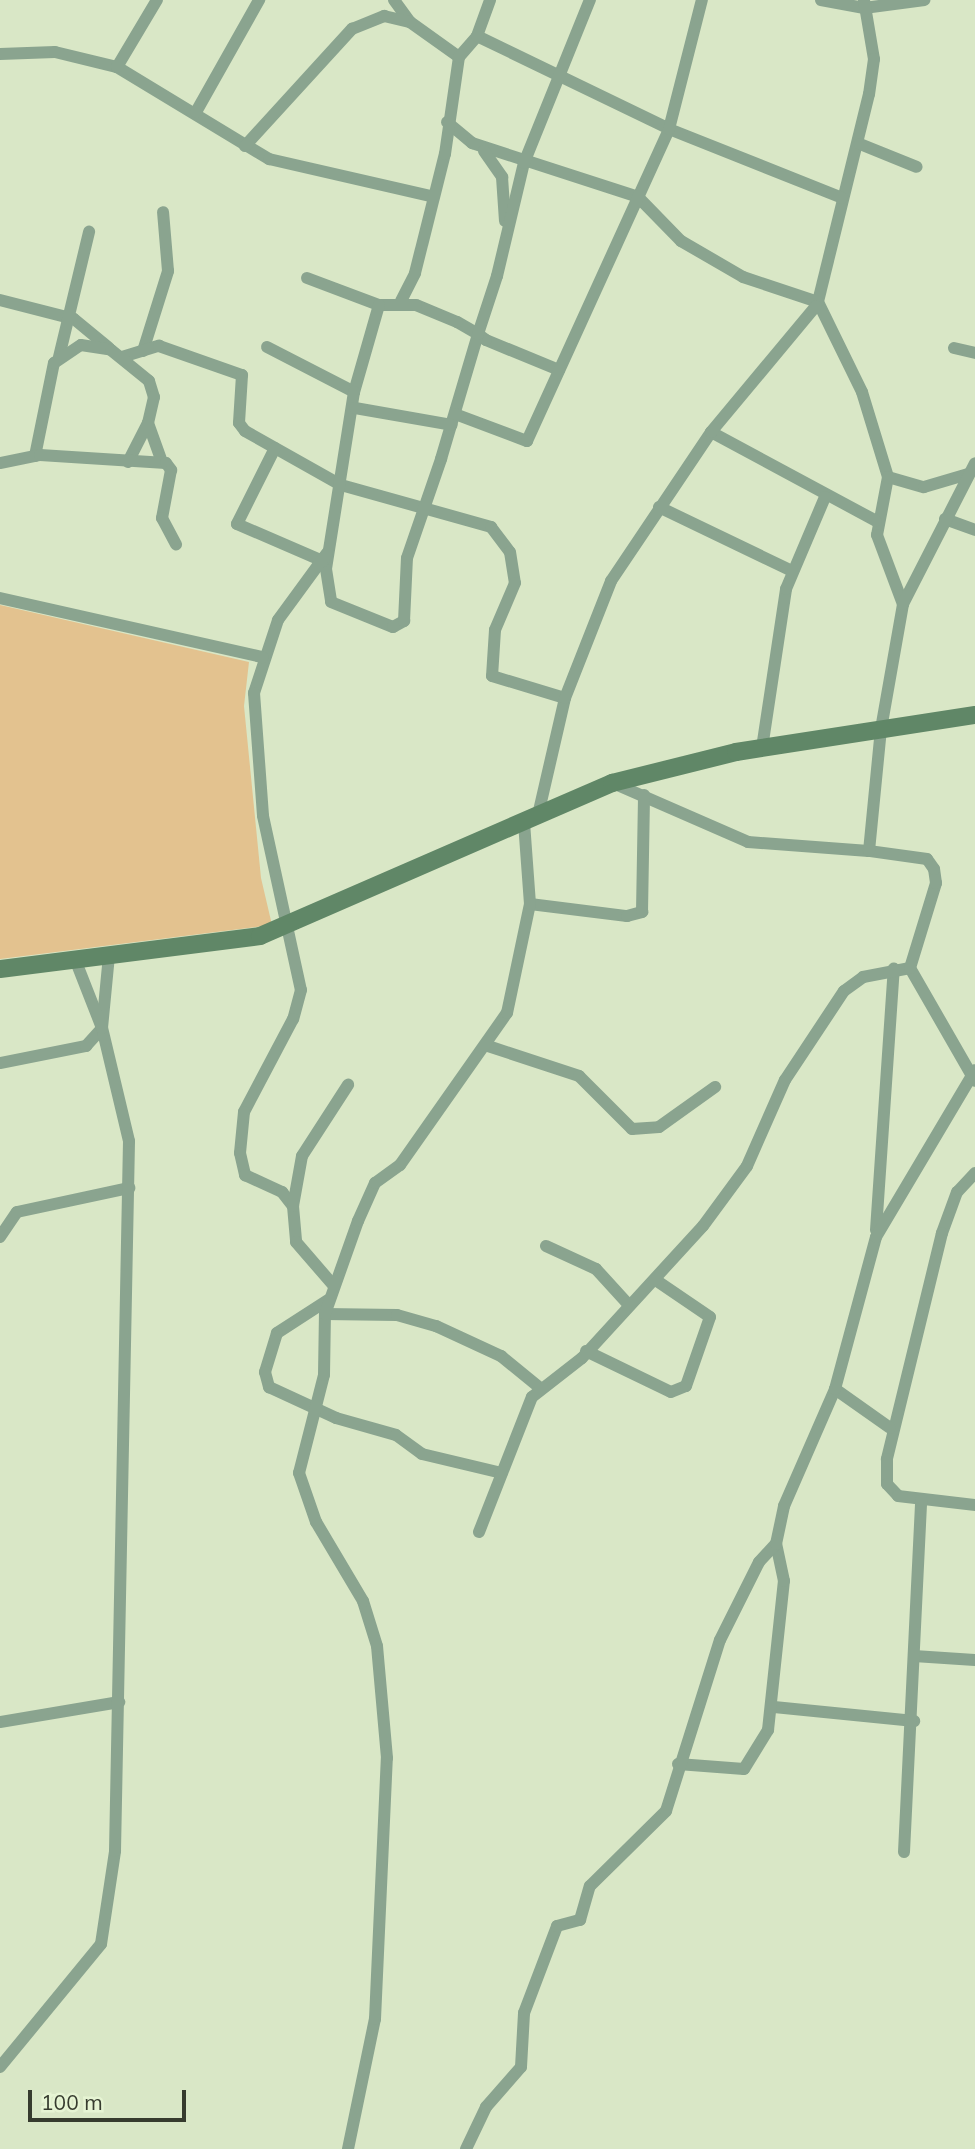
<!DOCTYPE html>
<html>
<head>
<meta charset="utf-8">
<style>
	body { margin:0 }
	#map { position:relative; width:975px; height:2149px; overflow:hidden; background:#d9e7c6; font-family:Mulish,sans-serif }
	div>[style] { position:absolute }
	.green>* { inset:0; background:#e3c28f }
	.street>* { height:12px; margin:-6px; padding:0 6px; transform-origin:6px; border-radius:6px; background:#8aa48f }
	.secondary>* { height:18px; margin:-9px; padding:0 9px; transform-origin:9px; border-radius:9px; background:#608767 }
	span { translate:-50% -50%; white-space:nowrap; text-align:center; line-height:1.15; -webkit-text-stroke:7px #e6f4d3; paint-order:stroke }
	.scale { position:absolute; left:28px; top:2090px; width:158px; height:32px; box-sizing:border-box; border:4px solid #363b2e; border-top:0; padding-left:9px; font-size:21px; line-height:24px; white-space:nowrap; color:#363b2e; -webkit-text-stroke:5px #e6f4d3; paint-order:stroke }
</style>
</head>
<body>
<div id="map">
	<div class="green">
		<div style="clip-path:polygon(0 605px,249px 662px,244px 706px,261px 878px,272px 925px,0 959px)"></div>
	</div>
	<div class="street">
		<div style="left:394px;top:0;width:27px;rotate:54deg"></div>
		<div style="left:410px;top:22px;width:60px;rotate:35.5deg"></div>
		<div style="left:821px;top:0;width:44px;rotate:10.5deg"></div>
		<div style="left:864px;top:8px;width:61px;rotate:-7.6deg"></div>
		<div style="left:864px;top:0;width:60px;rotate:80.4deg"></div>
		<div style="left:874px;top:59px;width:35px;rotate:98deg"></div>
		<div style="left:869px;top:94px;width:214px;rotate:103.8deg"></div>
		<div style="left:818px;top:302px;width:100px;rotate:63.9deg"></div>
		<div style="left:862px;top:392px;width:89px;rotate:73deg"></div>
		<div style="left:888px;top:477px;width:59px;rotate:100.7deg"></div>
		<div style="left:877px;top:535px;width:74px;rotate:69.4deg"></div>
		<div style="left:477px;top:36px;width:213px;rotate:25.8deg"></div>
		<div style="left:669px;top:129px;width:186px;rotate:21.7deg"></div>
		<div style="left:0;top:54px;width:55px;rotate:-2.1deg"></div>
		<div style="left:55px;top:52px;width:64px;rotate:13.6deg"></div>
		<div style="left:117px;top:67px;width:178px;rotate:31.2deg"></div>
		<div style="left:269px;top:159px;width:165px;rotate:12.9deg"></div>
		<div style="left:117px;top:67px;width:78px;rotate:-59.2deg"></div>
		<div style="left:196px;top:112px;width:129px;rotate:-60.6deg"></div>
		<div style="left:447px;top:122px;width:33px;rotate:40deg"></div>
		<div style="left:472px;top:143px;width:175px;rotate:18deg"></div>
		<div style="left:638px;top:197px;width:62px;rotate:45.7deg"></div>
		<div style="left:681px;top:241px;width:72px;rotate:30.1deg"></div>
		<div style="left:743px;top:277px;width:79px;rotate:18.4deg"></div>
		<div style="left:860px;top:144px;width:61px;rotate:22deg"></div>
		<div style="left:245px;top:146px;width:159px;rotate:-47.6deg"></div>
		<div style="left:352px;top:29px;width:35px;rotate:-22deg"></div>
		<div style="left:384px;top:16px;width:27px;rotate:13deg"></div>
		<div style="left:484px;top:151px;width:32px;rotate:55deg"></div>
		<div style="left:502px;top:177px;width:44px;rotate:86.1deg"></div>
		<div style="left:307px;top:278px;width:77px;rotate:20.6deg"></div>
		<div style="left:0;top:300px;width:76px;rotate:14.4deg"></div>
		<div style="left:74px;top:319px;width:45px;rotate:39.6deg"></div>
		<div style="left:401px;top:301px;width:31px;rotate:-63deg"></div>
		<div style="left:415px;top:273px;width:123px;rotate:-75.9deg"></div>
		<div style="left:445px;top:154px;width:98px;rotate:-81.8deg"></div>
		<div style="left:459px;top:57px;width:28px;rotate:-49deg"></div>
		<div style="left:477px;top:36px;width:38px;rotate:-70deg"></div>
		<div style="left:267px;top:347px;width:98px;rotate:27.3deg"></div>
		<div style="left:954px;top:348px;width:22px;rotate:13deg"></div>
		<div style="left:143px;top:351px;width:84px;rotate:-72.6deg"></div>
		<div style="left:168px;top:271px;width:59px;rotate:-94.8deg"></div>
		<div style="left:59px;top:357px;width:129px;rotate:-76.5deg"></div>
		<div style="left:122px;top:357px;width:39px;rotate:-17deg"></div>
		<div style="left:159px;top:346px;width:88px;rotate:19.3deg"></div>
		<div style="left:242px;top:375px;width:48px;rotate:93.6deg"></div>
		<div style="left:239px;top:423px;width:10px;rotate:53deg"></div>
		<div style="left:245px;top:431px;width:110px;rotate:29.4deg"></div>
		<div style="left:341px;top:485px;width:156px;rotate:15.6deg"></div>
		<div style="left:491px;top:527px;width:31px;rotate:53deg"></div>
		<div style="left:510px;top:552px;width:31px;rotate:81deg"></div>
		<div style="left:515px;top:583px;width:51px;rotate:113.1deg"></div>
		<div style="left:495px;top:630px;width:46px;rotate:93.7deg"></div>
		<div style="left:492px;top:676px;width:76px;rotate:16.8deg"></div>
		<div style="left:559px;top:370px;width:79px;rotate:-157.7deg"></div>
		<div style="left:486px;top:340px;width:10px;rotate:-143deg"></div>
		<div style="left:478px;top:334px;width:24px;rotate:-150deg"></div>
		<div style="left:457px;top:322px;width:44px;rotate:-157.5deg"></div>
		<div style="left:416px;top:305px;width:37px;rotate:180deg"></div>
		<div style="left:379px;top:305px;width:91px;rotate:106deg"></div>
		<div style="left:354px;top:392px;width:179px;rotate:99deg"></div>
		<div style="left:326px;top:569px;width:33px;rotate:81deg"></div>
		<div style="left:331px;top:602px;width:67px;rotate:22deg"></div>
		<div style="left:393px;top:627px;width:13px;rotate:-29deg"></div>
		<div style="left:404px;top:621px;width:63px;rotate:-87.3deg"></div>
		<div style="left:407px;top:558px;width:105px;rotate:-71deg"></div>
		<div style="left:441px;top:459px;width:130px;rotate:-73.5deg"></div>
		<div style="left:478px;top:334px;width:61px;rotate:-71.9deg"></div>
		<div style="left:497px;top:276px;width:116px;rotate:-76.6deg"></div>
		<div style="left:524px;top:163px;width:176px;rotate:-68deg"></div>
		<div style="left:355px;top:408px;width:98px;rotate:9.9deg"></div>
		<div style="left:455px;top:414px;width:77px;rotate:20.6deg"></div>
		<div style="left:527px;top:441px;width:343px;rotate:-65.5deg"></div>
		<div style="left:669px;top:129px;width:133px;rotate:-75.7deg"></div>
		<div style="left:711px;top:432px;width:187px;rotate:28.3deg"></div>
		<div style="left:275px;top:448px;width:85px;rotate:116.6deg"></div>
		<div style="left:237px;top:524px;width:94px;rotate:23.3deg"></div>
		<div style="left:35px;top:456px;width:95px;rotate:-78.5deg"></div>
		<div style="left:54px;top:363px;width:32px;rotate:-34deg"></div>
		<div style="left:81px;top:345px;width:30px;rotate:9deg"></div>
		<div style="left:111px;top:350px;width:49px;rotate:39.2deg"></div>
		<div style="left:149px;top:381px;width:17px;rotate:73deg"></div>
		<div style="left:154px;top:397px;width:27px;rotate:103deg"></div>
		<div style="left:148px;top:423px;width:41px;rotate:70.3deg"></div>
		<div style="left:128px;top:462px;width:44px;rotate:-62.9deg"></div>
		<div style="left:0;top:463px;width:41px;rotate:-11.3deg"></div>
		<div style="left:40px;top:455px;width:126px;rotate:3.6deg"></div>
		<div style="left:166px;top:463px;width:9px;rotate:54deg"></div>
		<div style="left:171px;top:470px;width:49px;rotate:100.6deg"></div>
		<div style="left:162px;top:518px;width:30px;rotate:62deg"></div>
		<div style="left:888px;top:477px;width:37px;rotate:16deg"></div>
		<div style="left:924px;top:487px;width:46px;rotate:-16.5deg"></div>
		<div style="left:659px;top:507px;width:148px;rotate:25.7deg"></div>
		<div style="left:945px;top:519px;width:32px;rotate:20deg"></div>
		<div style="left:327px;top:553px;width:83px;rotate:126.2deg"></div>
		<div style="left:278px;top:620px;width:77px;rotate:108.2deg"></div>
		<div style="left:254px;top:693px;width:123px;rotate:85.8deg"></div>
		<div style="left:263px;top:816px;width:178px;rotate:77.7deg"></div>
		<div style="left:301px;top:990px;width:30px;rotate:105deg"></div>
		<div style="left:293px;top:1019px;width:105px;rotate:117.8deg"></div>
		<div style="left:244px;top:1112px;width:41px;rotate:95.6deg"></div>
		<div style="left:240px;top:1153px;width:23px;rotate:77deg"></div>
		<div style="left:245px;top:1175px;width:41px;rotate:24.7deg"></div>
		<div style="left:282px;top:1192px;width:18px;rotate:52deg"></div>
		<div style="left:293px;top:1206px;width:36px;rotate:85deg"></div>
		<div style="left:296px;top:1242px;width:58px;rotate:49.2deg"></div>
		<div style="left:0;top:598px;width:269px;rotate:12.7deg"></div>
		<div style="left:762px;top:748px;width:161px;rotate:-81.4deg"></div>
		<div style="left:786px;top:589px;width:100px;rotate:-67deg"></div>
		<div style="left:613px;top:783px;width:147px;rotate:23.6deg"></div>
		<div style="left:748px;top:842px;width:121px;rotate:4.3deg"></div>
		<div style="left:538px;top:815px;width:120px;rotate:-77deg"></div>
		<div style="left:565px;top:698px;width:126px;rotate:-68.5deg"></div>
		<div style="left:611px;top:581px;width:179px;rotate:-56.1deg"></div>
		<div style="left:711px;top:432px;width:164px;rotate:-50.2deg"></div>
		<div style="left:530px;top:904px;width:98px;rotate:7.1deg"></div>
		<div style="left:627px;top:916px;width:16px;rotate:-15deg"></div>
		<div style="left:642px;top:912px;width:117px;rotate:-89deg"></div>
		<div style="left:910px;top:968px;width:130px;rotate:60.1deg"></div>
		<div style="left:488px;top:1046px;width:96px;rotate:18.2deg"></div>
		<div style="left:579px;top:1076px;width:75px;rotate:45deg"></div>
		<div style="left:632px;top:1129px;width:27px;rotate:-4deg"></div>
		<div style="left:659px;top:1127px;width:69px;rotate:-35.5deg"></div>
		<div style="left:0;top:1063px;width:88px;rotate:-11.2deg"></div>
		<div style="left:86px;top:1046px;width:24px;rotate:-48deg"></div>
		<div style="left:102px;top:1028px;width:73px;rotate:-84.5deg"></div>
		<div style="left:975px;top:1173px;width:26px;rotate:133deg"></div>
		<div style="left:957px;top:1192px;width:44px;rotate:110.1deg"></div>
		<div style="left:942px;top:1233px;width:233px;rotate:103.7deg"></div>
		<div style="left:887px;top:1459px;width:25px;rotate:90deg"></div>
		<div style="left:887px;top:1484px;width:16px;rotate:47deg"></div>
		<div style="left:898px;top:1496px;width:78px;rotate:6.7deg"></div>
		<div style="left:293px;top:1206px;width:51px;rotate:-79.8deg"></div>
		<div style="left:302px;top:1156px;width:85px;rotate:-57.1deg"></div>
		<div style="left:876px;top:1230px;width:262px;rotate:-86.1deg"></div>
		<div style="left:0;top:1237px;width:30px;rotate:-56deg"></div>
		<div style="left:17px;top:1212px;width:115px;rotate:-12.1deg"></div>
		<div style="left:546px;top:1246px;width:55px;rotate:24.7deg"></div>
		<div style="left:596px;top:1269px;width:47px;rotate:47.6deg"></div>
		<div style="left:328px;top:1300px;width:61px;rotate:147.1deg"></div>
		<div style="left:277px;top:1333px;width:41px;rotate:107.1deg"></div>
		<div style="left:265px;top:1372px;width:16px;rotate:75deg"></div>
		<div style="left:269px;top:1387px;width:74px;rotate:24.8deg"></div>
		<div style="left:336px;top:1418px;width:62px;rotate:15.8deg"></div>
		<div style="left:396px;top:1435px;width:32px;rotate:36deg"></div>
		<div style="left:422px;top:1454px;width:82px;rotate:13.4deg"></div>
		<div style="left:325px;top:1314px;width:72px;rotate:0.8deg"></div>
		<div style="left:397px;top:1315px;width:41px;rotate:15.8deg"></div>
		<div style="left:436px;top:1326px;width:72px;rotate:24.8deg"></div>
		<div style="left:501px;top:1356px;width:50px;rotate:39.4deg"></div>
		<div style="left:586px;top:1351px;width:94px;rotate:25.8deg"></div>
		<div style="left:671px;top:1392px;width:16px;rotate:-22deg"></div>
		<div style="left:686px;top:1386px;width:73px;rotate:-70.8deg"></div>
		<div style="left:710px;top:1317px;width:64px;rotate:-145.8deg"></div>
		<div style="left:835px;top:1389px;width:67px;rotate:35.3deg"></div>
		<div style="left:479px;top:1532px;width:145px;rotate:-68.6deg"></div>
		<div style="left:532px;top:1397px;width:63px;rotate:-38deg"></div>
		<div style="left:582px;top:1358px;width:179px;rotate:-47.5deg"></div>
		<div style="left:703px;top:1226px;width:74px;rotate:-53.7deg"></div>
		<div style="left:747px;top:1166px;width:94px;rotate:-66.2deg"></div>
		<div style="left:785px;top:1080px;width:107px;rotate:-56.5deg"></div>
		<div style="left:844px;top:991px;width:24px;rotate:-36deg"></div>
		<div style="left:863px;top:977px;width:48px;rotate:-10.8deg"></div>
		<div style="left:910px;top:968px;width:89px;rotate:-73deg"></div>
		<div style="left:936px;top:883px;width:14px;rotate:-98deg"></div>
		<div style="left:934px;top:869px;width:12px;rotate:-125deg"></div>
		<div style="left:927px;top:859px;width:59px;rotate:-172.1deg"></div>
		<div style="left:869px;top:851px;width:123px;rotate:-84.4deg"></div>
		<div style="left:881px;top:729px;width:127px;rotate:-80deg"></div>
		<div style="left:903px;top:604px;width:158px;rotate:-62.9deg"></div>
		<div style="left:914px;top:1656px;width:61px;rotate:3.8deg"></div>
		<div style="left:774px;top:1707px;width:141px;rotate:5.7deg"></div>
		<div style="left:0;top:1722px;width:121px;rotate:-9.5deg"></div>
		<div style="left:678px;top:1764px;width:66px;rotate:4.3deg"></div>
		<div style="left:744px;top:1769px;width:46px;rotate:-58.4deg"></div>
		<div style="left:768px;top:1730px;width:150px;rotate:-83.9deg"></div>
		<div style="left:784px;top:1581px;width:38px;rotate:-102deg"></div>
		<div style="left:904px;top:1852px;width:352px;rotate:-87.2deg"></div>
		<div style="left:0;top:2067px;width:159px;rotate:-50.6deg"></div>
		<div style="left:101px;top:1944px;width:94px;rotate:-81.4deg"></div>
		<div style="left:115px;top:1851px;width:710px;rotate:-88.87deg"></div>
		<div style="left:129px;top:1141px;width:116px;rotate:-103.4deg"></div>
		<div style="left:102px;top:1028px;width:74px;rotate:-111.4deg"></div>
		<div style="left:348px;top:2149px;width:133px;rotate:-78.3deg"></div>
		<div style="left:375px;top:2019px;width:261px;rotate:-87.4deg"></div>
		<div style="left:387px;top:1758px;width:112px;rotate:-95.1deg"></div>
		<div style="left:377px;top:1646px;width:47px;rotate:-107.3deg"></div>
		<div style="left:363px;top:1601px;width:92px;rotate:-120.7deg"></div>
		<div style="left:316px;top:1522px;width:52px;rotate:-109.1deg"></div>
		<div style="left:299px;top:1473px;width:101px;rotate:-75.7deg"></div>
		<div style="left:324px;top:1375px;width:61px;rotate:-89.1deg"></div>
		<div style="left:325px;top:1314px;width:99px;rotate:-70.5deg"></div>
		<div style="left:358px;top:1221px;width:42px;rotate:-65.9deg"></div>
		<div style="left:375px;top:1183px;width:31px;rotate:-36deg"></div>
		<div style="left:400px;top:1165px;width:186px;rotate:-54.9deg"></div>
		<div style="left:507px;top:1013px;width:111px;rotate:-78.1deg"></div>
		<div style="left:530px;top:904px;width:82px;rotate:-94.2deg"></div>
		<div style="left:466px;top:2149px;width:47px;rotate:-64.5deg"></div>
		<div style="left:486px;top:2107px;width:53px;rotate:-48.8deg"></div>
		<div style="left:521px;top:2067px;width:54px;rotate:-86.8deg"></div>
		<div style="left:524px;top:2013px;width:93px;rotate:-69.2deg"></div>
		<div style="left:557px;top:1926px;width:24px;rotate:-15deg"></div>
		<div style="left:580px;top:1920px;width:35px;rotate:-74deg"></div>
		<div style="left:590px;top:1886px;width:107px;rotate:-44.6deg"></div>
		<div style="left:666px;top:1811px;width:179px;rotate:-72.5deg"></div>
		<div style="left:720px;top:1640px;width:87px;rotate:-63.4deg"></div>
		<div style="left:759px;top:1562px;width:25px;rotate:-47deg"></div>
		<div style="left:776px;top:1544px;width:39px;rotate:-78deg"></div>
		<div style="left:784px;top:1506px;width:128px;rotate:-66.4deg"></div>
		<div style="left:835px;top:1389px;width:157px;rotate:-74.9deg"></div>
		<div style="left:876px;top:1237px;width:194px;rotate:-59.3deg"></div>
	</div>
	<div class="secondary">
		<div style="left:0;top:969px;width:262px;rotate:-7.2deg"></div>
		<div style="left:260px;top:936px;width:384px;rotate:-23.5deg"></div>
		<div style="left:612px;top:783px;width:128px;rotate:-14deg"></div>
		<div style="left:736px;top:752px;width:242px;rotate:-8.8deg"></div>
	</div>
	<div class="scale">100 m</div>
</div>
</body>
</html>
